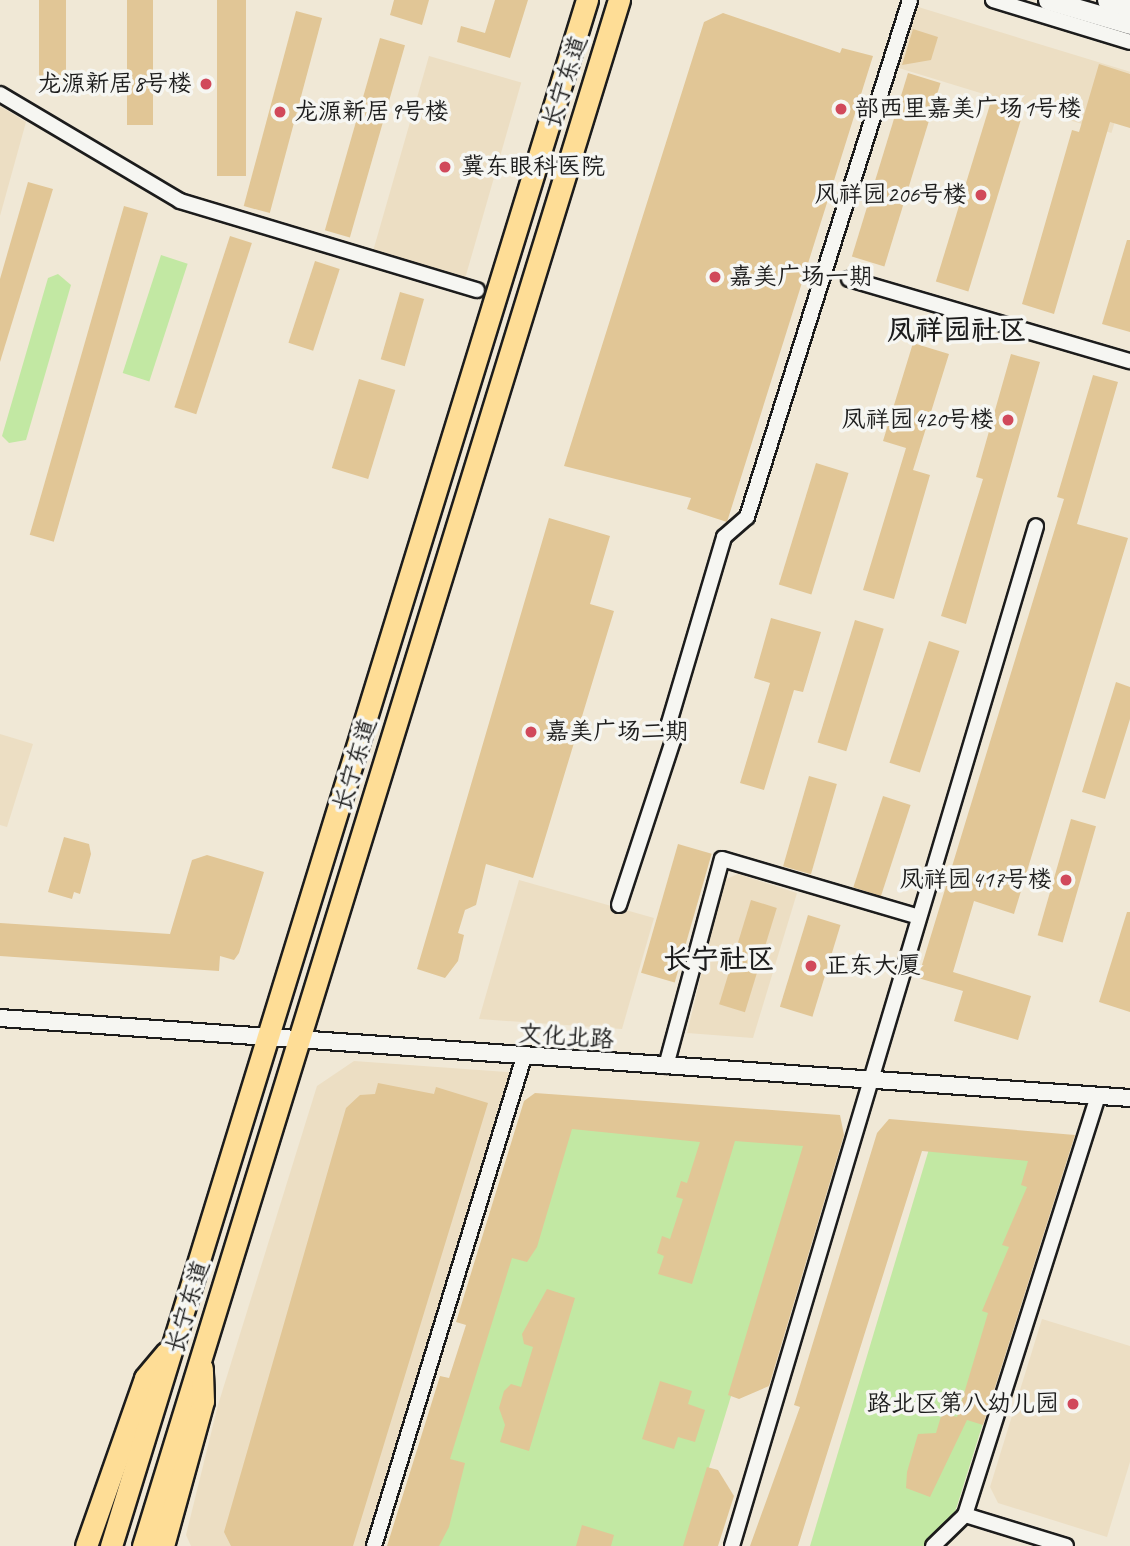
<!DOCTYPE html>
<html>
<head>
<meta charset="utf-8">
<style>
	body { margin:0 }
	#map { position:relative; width:1130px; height:1546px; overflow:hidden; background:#f0e8d6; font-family:Caveat,"LXGW WenKai TC",sans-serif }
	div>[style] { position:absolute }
	.built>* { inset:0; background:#ecdec3; transform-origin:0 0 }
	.green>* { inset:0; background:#c2e8a3; transform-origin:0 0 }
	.building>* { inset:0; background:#e1c696; transform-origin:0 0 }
	.roads { filter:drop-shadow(2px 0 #1c1c1c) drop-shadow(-2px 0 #1c1c1c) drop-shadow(0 2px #1c1c1c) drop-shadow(0 -2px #1c1c1c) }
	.minor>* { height:14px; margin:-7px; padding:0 7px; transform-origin:7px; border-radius:7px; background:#f6f6f2 }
	.tertiary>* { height:16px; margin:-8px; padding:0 8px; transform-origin:8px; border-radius:8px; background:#f6f6f2 }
	.secondary>* { height:19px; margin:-9.5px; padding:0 9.5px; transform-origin:9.5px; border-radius:9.5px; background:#f6f6f2 }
	.primary>* { height:21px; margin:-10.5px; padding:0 10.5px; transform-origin:10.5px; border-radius:10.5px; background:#fedd96 }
	.dots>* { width:19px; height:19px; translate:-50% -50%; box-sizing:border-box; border:4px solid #f6f6f2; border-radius:50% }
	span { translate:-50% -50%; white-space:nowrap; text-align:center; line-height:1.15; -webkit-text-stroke:7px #f6f6f2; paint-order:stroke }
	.street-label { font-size:24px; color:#1c1c1c }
	.poi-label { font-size:24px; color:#1c1c1c }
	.right { translate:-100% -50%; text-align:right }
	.left { translate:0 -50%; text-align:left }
	.quarter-label { font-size:28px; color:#1c1c1c; font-weight:700 }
</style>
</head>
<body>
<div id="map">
	<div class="built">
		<div style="left:915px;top:6px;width:225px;height:64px;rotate:17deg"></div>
		<div style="left:429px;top:56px;width:96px;height:205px;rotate:16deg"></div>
		<div style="clip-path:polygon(0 106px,26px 122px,0 216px)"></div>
		<div style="clip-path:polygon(0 734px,33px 744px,7px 827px,0 825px)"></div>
		<div style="clip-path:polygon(738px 874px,797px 893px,753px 1038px,687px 1033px,724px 880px)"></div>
		<div style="clip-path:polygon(519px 880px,654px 918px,622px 1029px,479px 1019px)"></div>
		<div style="clip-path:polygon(354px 1061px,519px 1073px,375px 1546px,191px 1546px,186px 1535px,218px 1405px,317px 1086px)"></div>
		<div style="clip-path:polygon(1042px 1319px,1130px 1346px,1130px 1462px,1107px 1537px,998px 1503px,990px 1487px)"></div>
	</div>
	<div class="green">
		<div style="left:161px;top:255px;width:28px;height:124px;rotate:18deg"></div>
		<div style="clip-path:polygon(58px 274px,71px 285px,26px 440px,9px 443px,2px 436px,48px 278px)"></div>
		<div style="clip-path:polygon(529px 1126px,810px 1139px,685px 1546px,400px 1546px)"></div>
		<div style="clip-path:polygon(929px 1149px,1065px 1162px,951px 1525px,929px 1546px,810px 1546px)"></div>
	</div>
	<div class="building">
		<div style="left:39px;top:0;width:27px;height:82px"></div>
		<div style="left:127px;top:0;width:26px;height:125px"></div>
		<div style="left:217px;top:0;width:29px;height:176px"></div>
		<div style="clip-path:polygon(394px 0,429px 0,422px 25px,390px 15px)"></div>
		<div style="clip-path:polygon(495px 0,528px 0,510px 58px,457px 42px,461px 26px,485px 33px)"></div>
		<div style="left:296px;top:11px;width:27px;height:202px;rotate:15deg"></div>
		<div style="clip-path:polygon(723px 13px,840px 53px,842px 48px,873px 56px,727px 522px,687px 509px,691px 498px,564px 466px,704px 22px)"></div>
		<div style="clip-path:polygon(913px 29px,938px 37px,931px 60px,902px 65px)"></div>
		<div style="left:380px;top:38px;width:26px;height:200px;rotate:16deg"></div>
		<div style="clip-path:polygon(1099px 64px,1130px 74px,1130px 128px,1110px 122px,1054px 314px,1022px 304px,1072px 130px,1079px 132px)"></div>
		<div style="left:908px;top:73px;width:34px;height:192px;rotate:17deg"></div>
		<div style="left:992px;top:98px;width:34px;height:192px;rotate:17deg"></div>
		<div style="clip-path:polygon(28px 182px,53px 189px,0 362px,0 279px)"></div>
		<div style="left:124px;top:206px;width:25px;height:342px;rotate:16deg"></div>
		<div style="left:230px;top:236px;width:23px;height:180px;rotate:18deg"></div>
		<div style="clip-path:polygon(1127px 240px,1130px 240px,1130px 332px,1102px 324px)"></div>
		<div style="left:315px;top:261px;width:26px;height:86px;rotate:18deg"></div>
		<div style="left:400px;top:292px;width:25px;height:70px;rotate:16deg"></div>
		<div style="clip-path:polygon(913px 343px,949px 354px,913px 470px,930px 475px,894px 599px,863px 590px,906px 448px,883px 441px)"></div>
		<div style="clip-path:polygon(1011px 354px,1040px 362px,966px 624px,941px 616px,983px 479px,976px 477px)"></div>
		<div style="clip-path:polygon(1093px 375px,1118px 382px,1077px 524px,1128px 538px,1014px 914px,974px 901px,953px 972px,1031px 996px,1018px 1040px,954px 1021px,963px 991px,918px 978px,1064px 499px,1057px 497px)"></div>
		<div style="left:359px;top:379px;width:38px;height:93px;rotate:17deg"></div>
		<div style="left:816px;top:463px;width:34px;height:127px;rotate:17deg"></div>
		<div style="clip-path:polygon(549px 518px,610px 536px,590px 604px,614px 611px,533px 878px,486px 864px,476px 905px,465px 910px,458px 933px,464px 935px,458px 961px,445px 978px,417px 969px)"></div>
		<div style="clip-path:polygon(771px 618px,821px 632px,803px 692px,794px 690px,764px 790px,740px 783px,770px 683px,754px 678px)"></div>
		<div style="left:855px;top:620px;width:30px;height:128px;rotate:17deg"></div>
		<div style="left:929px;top:641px;width:32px;height:128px;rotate:18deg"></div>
		<div style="clip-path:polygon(1116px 682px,1130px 687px,1130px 719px,1105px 799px,1082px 792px)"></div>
		<div style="left:809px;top:776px;width:29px;height:94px;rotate:16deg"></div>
		<div style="left:883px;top:796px;width:29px;height:96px;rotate:18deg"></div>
		<div style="left:1071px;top:819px;width:26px;height:121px;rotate:16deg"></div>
		<div style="clip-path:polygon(64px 837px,89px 844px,91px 854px,80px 894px,74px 892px,72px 899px,48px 892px)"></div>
		<div style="left:678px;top:844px;width:35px;height:134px;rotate:16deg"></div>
		<div style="clip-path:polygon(207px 855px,264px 872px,239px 953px,234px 960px,220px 956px,219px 971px,0 956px,0 923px,170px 934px,192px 860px)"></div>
		<div style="left:751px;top:900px;width:27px;height:109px;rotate:17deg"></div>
		<div style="clip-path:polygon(1127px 912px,1130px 912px,1130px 1012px,1099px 1002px)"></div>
		<div style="left:808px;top:915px;width:34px;height:96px;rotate:17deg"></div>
		<div style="clip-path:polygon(378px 1083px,434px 1094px,436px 1087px,488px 1103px,353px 1546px,231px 1546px,224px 1532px,346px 1108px,360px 1095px,375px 1094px)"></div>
		<div style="clip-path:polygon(535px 1093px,840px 1115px,844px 1135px,769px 1386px,739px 1399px,728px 1395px,803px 1146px,735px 1141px,692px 1284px,658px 1274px,664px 1256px,657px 1253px,662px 1236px,670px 1239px,683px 1199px,676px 1197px,681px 1181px,687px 1183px,700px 1142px,572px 1129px,537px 1247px,527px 1262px,512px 1258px,450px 1459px,465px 1463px,449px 1527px,439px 1546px,387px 1546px,440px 1376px,449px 1378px,466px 1325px,456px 1322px,524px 1101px)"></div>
		<div style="clip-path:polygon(889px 1119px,1075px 1135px,983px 1425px,967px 1420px,930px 1497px,906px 1488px,907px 1472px,918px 1434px,936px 1433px,942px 1413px,957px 1417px,988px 1313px,982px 1311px,1009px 1247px,1002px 1245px,1027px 1187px,1021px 1185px,1028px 1161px,922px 1151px,798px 1546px,750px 1546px,800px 1407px,794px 1405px,877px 1133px)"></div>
		<div style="clip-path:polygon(547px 1289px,575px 1298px,529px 1451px,500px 1442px,505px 1425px,499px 1408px,504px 1391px,511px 1384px,521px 1387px,533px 1347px,524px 1344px,522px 1334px)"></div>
		<div style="clip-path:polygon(660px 1381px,692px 1391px,688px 1404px,705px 1410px,695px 1442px,678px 1437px,674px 1449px,642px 1439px)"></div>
		<div style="clip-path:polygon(707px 1467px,718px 1470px,734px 1496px,718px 1546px,683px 1546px)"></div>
		<div style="clip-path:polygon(582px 1525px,614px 1535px,611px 1546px,576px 1546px)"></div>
	</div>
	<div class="roads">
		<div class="minor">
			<div style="left:993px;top:0;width:143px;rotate:17deg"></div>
			<div style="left:0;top:94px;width:209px;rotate:30.7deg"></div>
			<div style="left:180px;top:201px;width:310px;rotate:16.7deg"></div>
			<div style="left:849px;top:279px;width:293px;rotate:16.3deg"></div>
			<div style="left:619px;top:905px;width:173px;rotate:-71.8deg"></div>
			<div style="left:673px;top:741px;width:18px;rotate:-103deg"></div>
			<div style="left:669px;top:723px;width:194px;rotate:-73.5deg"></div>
			<div style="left:724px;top:537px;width:30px;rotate:-41deg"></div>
			<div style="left:747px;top:517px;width:542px;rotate:-72.5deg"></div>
			<div style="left:666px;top:1066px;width:214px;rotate:-74.9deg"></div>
			<div style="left:722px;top:859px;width:202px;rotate:16.4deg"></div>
			<div style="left:374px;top:1546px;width:511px;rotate:-72.95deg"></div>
			<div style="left:732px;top:1546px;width:1064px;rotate:-73.4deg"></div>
			<div style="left:933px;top:1546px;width:45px;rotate:-44.1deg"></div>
			<div style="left:1066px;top:1546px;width:106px;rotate:-162.9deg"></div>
			<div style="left:965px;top:1515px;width:440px;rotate:-72.4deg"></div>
		</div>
		<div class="tertiary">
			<div style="left:0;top:1018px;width:1133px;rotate:4.05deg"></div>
		</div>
		<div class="secondary">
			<div style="left:1048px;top:0;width:85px;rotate:16.3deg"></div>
			<div style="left:1107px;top:0;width:24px;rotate:17deg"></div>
		</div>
		<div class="primary">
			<div style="left:86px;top:1546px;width:178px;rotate:-70.6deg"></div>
			<div style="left:145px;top:1378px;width:33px;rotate:-50deg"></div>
			<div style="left:111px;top:1546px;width:1618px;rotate:-72.89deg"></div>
			<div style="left:143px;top:1546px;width:1618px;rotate:-72.89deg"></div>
			<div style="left:163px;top:1546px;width:150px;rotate:-74.6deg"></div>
			<div style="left:203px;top:1401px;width:33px;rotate:-92deg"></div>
		</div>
	</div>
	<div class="dots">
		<div style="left:206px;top:84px;background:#d1495b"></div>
		<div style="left:841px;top:109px;background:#d1495b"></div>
		<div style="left:280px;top:112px;background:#d1495b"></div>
		<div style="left:445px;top:167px;background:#d1495b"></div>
		<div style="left:981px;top:195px;background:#d1495b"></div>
		<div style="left:715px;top:277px;background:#d1495b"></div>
		<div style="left:1008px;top:420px;background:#d1495b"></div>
		<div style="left:531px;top:732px;background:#d1495b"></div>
		<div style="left:1066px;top:880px;background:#d1495b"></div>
		<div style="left:811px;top:966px;background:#d1495b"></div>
		<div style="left:1073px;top:1404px;background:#d1495b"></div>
	</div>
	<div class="street-label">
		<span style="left:565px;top:82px;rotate:-72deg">长宁东道</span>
		<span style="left:355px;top:765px;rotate:-73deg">长宁东道</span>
		<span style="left:566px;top:1037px;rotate:4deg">文化北路</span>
		<span style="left:188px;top:1307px;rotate:-73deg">长宁东道</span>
	</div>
	<div class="poi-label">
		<span class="right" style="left:192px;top:84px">龙源新居8号楼</span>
		<span class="left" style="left:855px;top:109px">部西里嘉美广场1号楼</span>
		<span class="left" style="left:294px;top:112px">龙源新居9号楼</span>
		<span class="left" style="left:461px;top:167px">冀东眼科医院</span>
		<span class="right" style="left:967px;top:195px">风祥园206号楼</span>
		<span class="left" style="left:729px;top:277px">嘉美广场一期</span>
		<span class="right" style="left:994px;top:420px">凤祥园420号楼</span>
		<span class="left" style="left:545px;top:732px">嘉美广场二期</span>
		<span class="right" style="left:1052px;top:880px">凤祥园417号楼</span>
		<span class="left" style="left:825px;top:966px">正东大厦</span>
		<span class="right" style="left:1059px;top:1404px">路北区第八幼儿园</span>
	</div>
	<div class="quarter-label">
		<span style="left:957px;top:330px">凤祥园社区</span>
		<span style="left:719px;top:959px">长宁社区</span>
	</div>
</div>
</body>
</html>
